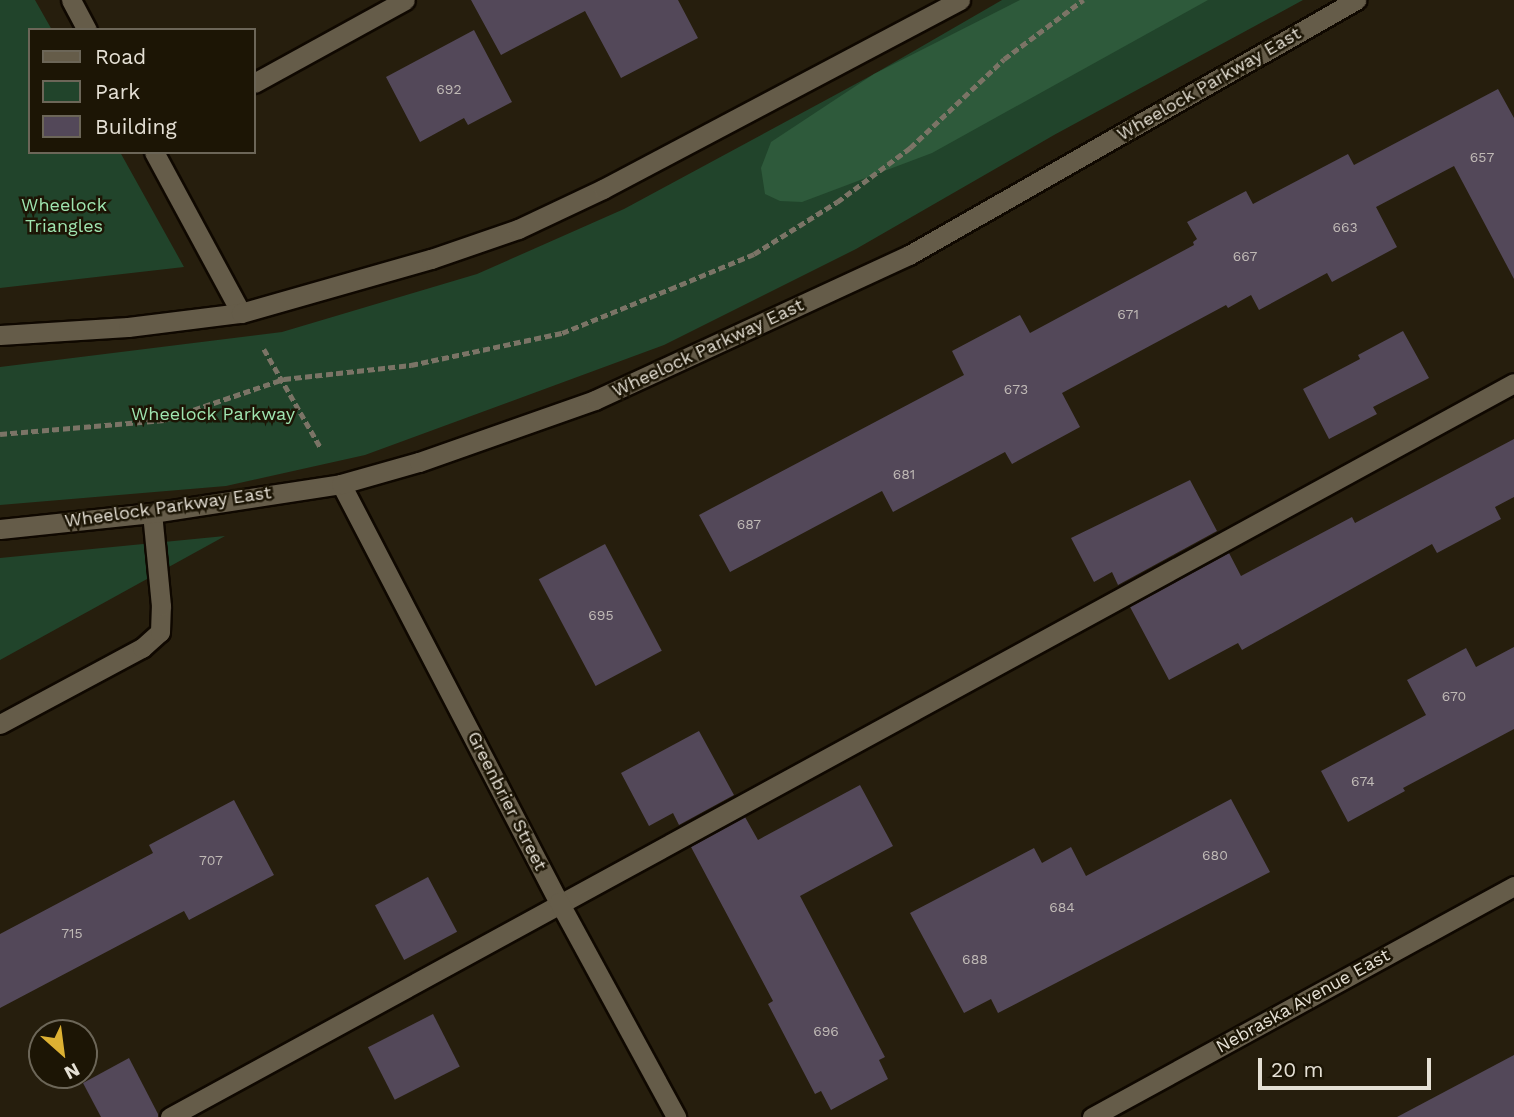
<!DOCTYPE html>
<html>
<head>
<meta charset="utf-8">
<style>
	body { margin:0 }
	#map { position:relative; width:1514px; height:1117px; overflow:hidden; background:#261e0d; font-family:"Work Sans",sans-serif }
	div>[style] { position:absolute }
	.green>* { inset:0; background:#21442b }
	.forest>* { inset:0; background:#2e5a3b }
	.building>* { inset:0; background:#534859; transform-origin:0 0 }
	.path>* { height:4.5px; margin-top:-2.25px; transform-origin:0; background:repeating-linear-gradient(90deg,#7b7466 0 7px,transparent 0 10.5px) }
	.roads { filter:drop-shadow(2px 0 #0f0800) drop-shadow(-2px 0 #0f0800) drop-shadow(0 2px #0f0800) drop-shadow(0 -2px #0f0800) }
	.service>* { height:19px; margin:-9.5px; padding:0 9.5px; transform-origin:9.5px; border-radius:9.5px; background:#655c49 }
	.minor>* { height:19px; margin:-9.5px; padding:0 9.5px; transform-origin:9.5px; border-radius:9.5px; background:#655c49 }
	.tertiary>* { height:19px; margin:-9.5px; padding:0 9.5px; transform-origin:9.5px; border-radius:9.5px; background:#655c49 }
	span { translate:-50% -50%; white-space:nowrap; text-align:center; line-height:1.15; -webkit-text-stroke:5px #1c1505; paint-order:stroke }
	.number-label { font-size:14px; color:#c0bab6 }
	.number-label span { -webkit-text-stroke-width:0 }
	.street-label { font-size:18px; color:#e5e0d5 }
	.park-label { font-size:18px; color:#9fe5b0 }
	.legend { position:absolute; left:28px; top:28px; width:228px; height:126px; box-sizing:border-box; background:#1c1505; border:2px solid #6c6658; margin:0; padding:9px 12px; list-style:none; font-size:21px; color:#e5e0d5 }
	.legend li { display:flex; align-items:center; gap:14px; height:35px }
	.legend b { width:35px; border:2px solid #6c6658 }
	.north { position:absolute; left:28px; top:1019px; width:70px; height:70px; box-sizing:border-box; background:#1c1505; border:2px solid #6c6658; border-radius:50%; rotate:152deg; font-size:19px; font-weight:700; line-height:28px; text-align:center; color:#e5e0d5 }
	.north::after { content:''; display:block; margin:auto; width:24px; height:32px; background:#ddb133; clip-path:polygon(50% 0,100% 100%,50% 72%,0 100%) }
	.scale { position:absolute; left:1258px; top:1058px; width:173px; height:32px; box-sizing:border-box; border:4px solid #e5e0d5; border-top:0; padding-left:9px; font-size:21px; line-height:24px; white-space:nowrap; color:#e5e0d5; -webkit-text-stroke:5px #1c1505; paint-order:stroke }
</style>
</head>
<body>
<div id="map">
	<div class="green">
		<div style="clip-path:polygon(0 0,35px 0,52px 30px,30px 30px,30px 152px,120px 152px,184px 267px,0 288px)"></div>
		<div style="clip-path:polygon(1002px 0,1303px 0,1054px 135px,856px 249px,664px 345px,365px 455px,226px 486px,0 505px,0 367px,282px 332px,477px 274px,624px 209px,874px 74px)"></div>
		<div style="clip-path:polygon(225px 536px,0 660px,0 558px)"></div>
	</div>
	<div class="forest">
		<div style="clip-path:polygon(1020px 0,1208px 0,932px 153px,802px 202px,780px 201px,765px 194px,761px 168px,771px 142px,874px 74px)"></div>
	</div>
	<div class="building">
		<div style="clip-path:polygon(471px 0,678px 0,698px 38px,621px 78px,585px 11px,501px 55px)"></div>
		<div style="clip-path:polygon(474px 30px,512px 102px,468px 125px,464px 118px,420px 142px,386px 77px)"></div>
		<div style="clip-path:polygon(1498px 89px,1514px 118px,1514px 279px,1454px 166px,1376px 207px,1397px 247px,1332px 282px,1327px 273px,1259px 310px,1251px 295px,1228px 308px,1226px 305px,1062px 393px,1080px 427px,1012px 464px,1005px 452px,893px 512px,882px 491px,730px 572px,699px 515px,964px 375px,952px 351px,1020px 315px,1030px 333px,1194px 245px,1193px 242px,1197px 239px,1187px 222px,1246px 191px,1253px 204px,1348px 154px,1354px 165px)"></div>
		<div style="clip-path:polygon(1403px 331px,1429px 378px,1373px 407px,1377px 414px,1329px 439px,1303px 389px,1360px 359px,1358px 355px)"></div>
		<div style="clip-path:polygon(1514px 439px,1514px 497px,1495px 507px,1501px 519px,1437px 553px,1432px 544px,1242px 650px,1238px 643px,1169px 680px,1130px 607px,1229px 553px,1241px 576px,1352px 517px,1355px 523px)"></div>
		<div style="clip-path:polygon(1190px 480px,1217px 531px,1118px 585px,1112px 572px,1094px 582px,1071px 538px)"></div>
		<div style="left:605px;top:544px;width:121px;height:75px;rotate:62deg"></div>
		<div style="clip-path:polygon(1514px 647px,1514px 729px,1403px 788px,1405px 791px,1348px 822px,1321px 771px,1426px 715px,1407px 680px,1466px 648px,1476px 667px)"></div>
		<div style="clip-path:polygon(699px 731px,734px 795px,679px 825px,673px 813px,649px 826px,621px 773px)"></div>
		<div style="clip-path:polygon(860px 785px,893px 846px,800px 896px,885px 1057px,879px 1060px,888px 1079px,831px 1110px,821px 1091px,815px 1094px,768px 1004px,773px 1001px,691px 847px,745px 817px,758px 840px)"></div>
		<div style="clip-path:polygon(1231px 799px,1270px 872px,998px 1013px,991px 999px,964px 1013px,910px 913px,1034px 848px,1042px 863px,1071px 847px,1086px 876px)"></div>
		<div style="clip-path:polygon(234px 800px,274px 875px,189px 920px,184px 911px,0 1008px,0 934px,153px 853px,149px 845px)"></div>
		<div style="left:428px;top:877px;width:62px;height:60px;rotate:62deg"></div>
		<div style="left:433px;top:1014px;width:59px;height:73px;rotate:63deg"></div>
		<div style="clip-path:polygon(1514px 1055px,1514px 1117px,1397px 1117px)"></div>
		<div style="clip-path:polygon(129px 1058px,158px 1114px,158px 1117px,101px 1117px,83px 1083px)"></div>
	</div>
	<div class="path">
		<div style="left:264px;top:349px;width:114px;rotate:60.1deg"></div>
		<div style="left:0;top:434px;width:165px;rotate:-4.9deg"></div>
		<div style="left:164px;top:420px;width:127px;rotate:-18.9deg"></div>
		<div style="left:284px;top:379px;width:128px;rotate:-6.3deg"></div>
		<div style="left:411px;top:365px;width:154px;rotate:-12deg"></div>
		<div style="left:562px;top:333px;width:117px;rotate:-22.2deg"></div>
		<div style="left:670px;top:289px;width:91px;rotate:-22.6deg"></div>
		<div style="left:754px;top:254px;width:98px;rotate:-32.1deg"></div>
		<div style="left:837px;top:202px;width:91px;rotate:-36.5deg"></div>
		<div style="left:910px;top:148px;width:129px;rotate:-43.4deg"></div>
		<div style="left:1004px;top:59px;width:99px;rotate:-36.8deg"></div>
	</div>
	<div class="roads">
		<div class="service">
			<div style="left:254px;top:83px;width:172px;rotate:-28.8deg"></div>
			<div style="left:170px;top:1117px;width:1531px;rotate:-28.64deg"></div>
		</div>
		<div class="minor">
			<div style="left:71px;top:0;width:34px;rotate:62deg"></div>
			<div style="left:154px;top:152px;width:183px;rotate:61.6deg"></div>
			<div style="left:341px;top:484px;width:471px;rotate:62.5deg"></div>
			<div style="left:559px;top:902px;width:245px;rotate:61.4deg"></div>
			<div style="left:0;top:724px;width:161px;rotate:-28.2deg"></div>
			<div style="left:142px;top:648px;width:24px;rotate:-42deg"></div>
			<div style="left:160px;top:632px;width:26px;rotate:-88deg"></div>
			<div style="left:161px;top:606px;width:93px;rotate:-95.5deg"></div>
			<div style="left:1092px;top:1117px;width:481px;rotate:-28.7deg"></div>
		</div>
		<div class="tertiary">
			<div style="left:0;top:335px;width:128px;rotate:-3.6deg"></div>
			<div style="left:128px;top:327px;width:114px;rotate:-7.1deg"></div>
			<div style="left:241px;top:313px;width:198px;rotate:-15.9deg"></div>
			<div style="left:431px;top:259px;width:92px;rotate:-19deg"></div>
			<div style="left:518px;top:229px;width:94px;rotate:-25.2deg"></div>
			<div style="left:603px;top:189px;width:404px;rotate:-27.9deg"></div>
			<div style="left:0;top:529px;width:153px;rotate:-6deg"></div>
			<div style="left:152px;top:513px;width:191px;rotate:-8.7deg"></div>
			<div style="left:341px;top:484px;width:81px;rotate:-15.8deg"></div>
			<div style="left:419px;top:462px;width:187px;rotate:-19.4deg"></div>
			<div style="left:595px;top:400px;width:346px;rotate:-24.8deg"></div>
			<div style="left:909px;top:255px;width:515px;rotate:-29.7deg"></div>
		</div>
	</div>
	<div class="number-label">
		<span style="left:449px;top:89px">692</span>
		<span style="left:1482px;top:157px">657</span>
		<span style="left:1345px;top:227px">663</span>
		<span style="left:1245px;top:256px">667</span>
		<span style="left:1128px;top:314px">671</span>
		<span style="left:1016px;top:389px">673</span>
		<span style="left:904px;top:474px">681</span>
		<span style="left:749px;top:524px">687</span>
		<span style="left:601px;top:615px">695</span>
		<span style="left:1454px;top:696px">670</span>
		<span style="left:1363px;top:781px">674</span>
		<span style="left:1215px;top:855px">680</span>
		<span style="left:211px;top:860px">707</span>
		<span style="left:1062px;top:907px">684</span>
		<span style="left:72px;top:933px">715</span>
		<span style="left:975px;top:959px">688</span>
		<span style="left:826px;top:1031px">696</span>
	</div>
	<div class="street-label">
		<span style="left:1209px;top:84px;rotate:-30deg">Wheelock Parkway East</span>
		<span style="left:708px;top:348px;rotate:-25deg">Wheelock Parkway East</span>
		<span style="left:168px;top:507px;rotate:-8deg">Wheelock Parkway East</span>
		<span style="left:507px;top:801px;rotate:63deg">Greenbrier Street</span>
		<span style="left:1303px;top:1001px;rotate:-29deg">Nebraska Avenue East</span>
	</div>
	<div class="park-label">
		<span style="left:64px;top:216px">Wheelock<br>Triangles</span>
		<span style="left:213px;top:414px">Wheelock Parkway</span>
	</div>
	<ul class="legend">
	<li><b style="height:9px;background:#655c49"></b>Road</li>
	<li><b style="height:19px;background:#21442b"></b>Park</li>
	<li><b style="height:19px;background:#534859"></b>Building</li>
	</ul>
	<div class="north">N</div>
	<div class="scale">20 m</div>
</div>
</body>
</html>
